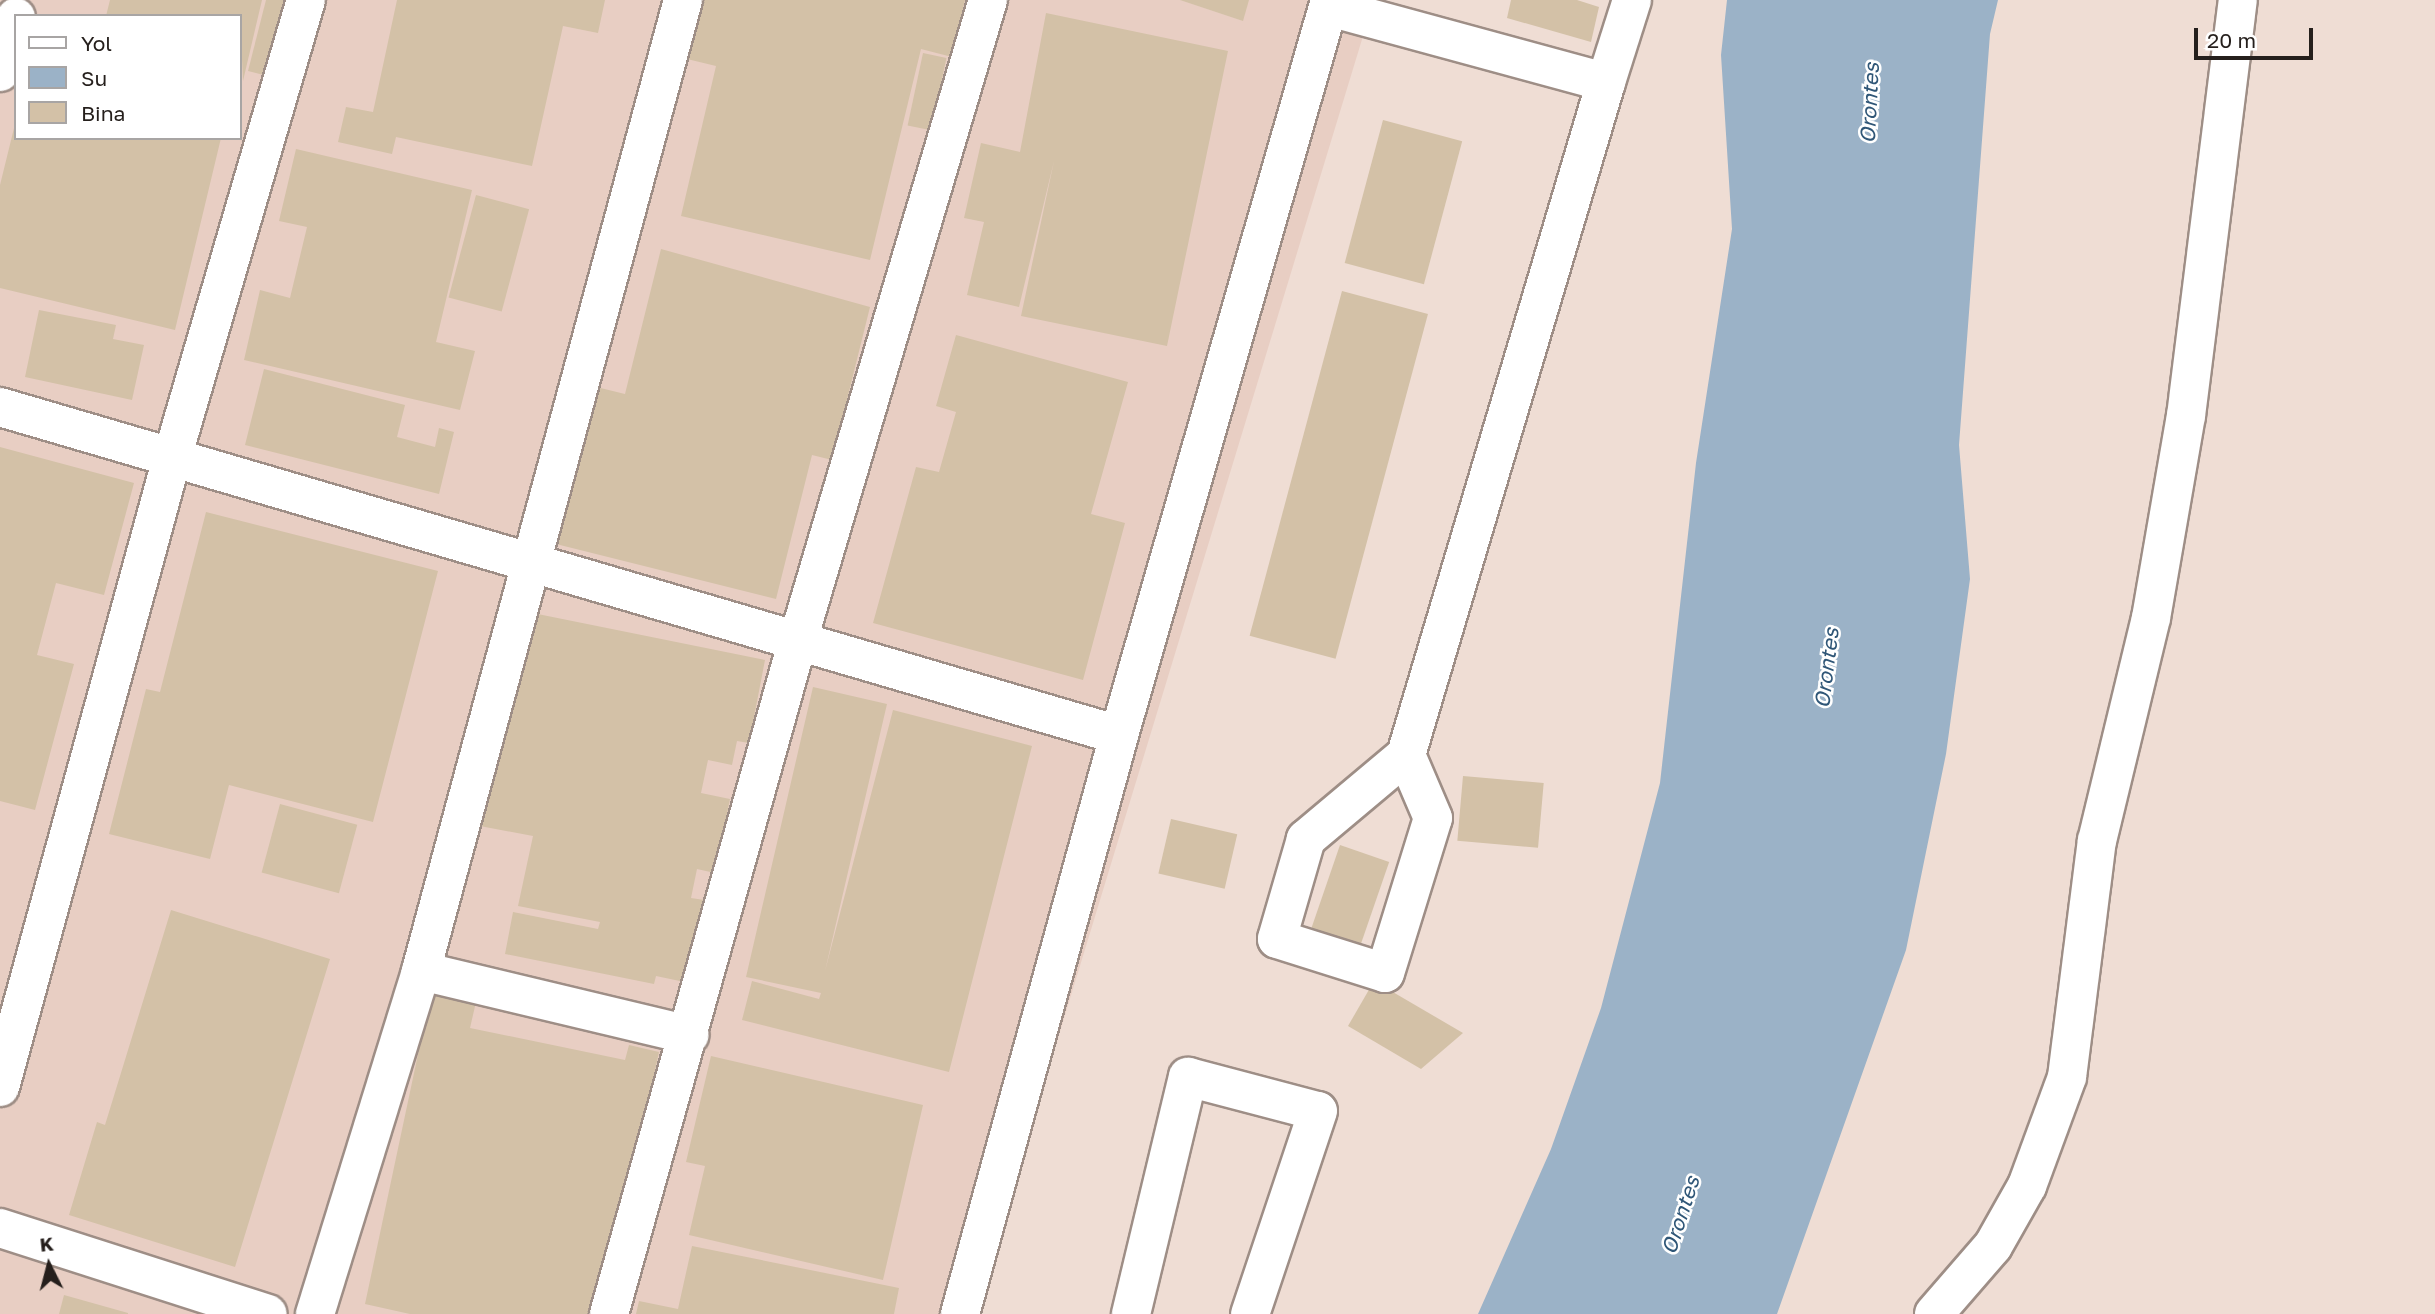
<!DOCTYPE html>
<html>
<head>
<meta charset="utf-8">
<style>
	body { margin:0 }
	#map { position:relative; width:2435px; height:1314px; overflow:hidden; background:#efddd4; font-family:"Golos Text",sans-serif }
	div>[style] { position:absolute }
	.built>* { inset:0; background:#e8cec3 }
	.water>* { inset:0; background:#9bb2c7 }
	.building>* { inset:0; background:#d3c1a7; transform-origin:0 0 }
	.roads { filter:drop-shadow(2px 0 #9e8e86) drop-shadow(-2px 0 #9e8e86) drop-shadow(0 2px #9e8e86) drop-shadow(0 -2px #9e8e86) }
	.minor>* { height:38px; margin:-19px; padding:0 19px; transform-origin:19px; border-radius:19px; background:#fff }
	span { translate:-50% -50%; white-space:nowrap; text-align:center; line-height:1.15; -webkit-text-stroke:5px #fff; paint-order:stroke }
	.water-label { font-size:21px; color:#2f5677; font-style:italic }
	.legend { position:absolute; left:14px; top:14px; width:228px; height:126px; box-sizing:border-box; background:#fff; border:2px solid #a8a5a4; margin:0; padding:9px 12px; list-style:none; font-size:21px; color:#251f1c }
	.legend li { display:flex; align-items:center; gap:14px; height:35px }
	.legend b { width:35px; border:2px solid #a8a5a4 }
	.north { position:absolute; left:14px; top:1230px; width:70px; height:70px; -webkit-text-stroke:5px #fff; paint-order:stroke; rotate:354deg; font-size:19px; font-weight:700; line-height:28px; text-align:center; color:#251f1c }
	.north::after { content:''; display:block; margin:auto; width:24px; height:32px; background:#251f1c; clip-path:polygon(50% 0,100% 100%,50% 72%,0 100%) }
	.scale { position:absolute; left:2194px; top:28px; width:119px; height:32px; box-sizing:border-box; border:4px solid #251f1c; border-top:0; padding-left:9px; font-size:21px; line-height:24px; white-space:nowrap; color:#251f1c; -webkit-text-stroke:5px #fff; paint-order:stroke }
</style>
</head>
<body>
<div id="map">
	<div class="built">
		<div style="clip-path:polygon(evenodd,0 0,1374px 0,974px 1314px,0 1314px,0 0,16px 16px,240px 16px,240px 138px,16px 138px,16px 16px)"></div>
	</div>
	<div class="water">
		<div style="clip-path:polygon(1727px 0,1998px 0,1990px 34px,1959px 445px,1970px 579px,1946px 754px,1906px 950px,1777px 1314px,1478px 1314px,1551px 1149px,1601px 1008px,1660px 783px,1696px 463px,1732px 229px,1721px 55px)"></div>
	</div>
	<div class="building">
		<div style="clip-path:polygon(110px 0,262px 0,243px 81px,240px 16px,106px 16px)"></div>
		<div style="clip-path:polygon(266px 0,319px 0,298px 84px,248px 71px)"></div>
		<div style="clip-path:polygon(397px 0,605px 0,598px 33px,563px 26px,532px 166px,396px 137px,392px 154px,338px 142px,346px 107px,373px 112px)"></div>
		<div style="clip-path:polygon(701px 0,965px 0,952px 57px,921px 49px,870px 260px,681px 216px,716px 66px,687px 59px)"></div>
		<div style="clip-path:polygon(1180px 0,1249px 0,1243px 21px)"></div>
		<div style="clip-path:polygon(1511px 0,1577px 0,1599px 7px,1591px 42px,1507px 18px)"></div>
		<div style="clip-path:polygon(1046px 13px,1228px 51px,1167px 346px,1021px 316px,1054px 161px,1019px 307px,967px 295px,984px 222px,964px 218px,981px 143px,1020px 152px)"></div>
		<div style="left:923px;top:53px;width:24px;height:74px;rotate:12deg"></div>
		<div style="left:1383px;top:120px;width:82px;height:148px;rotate:15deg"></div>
		<div style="clip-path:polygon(15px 124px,16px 138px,221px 138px,175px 330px,0 288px,0 185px)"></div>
		<div style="clip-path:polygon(296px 149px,472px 190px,436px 342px,475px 351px,460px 410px,244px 360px,260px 290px,290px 298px,307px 227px,279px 221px)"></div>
		<div style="left:476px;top:195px;width:55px;height:106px;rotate:15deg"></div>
		<div style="clip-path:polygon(661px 249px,870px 307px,832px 460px,812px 455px,776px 599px,536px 539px,576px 382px,625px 394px)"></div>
		<div style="left:1342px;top:291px;width:89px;height:357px;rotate:15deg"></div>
		<div style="clip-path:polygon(39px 310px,116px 325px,113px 339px,144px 345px,132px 400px,25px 377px)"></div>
		<div style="clip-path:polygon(956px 335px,1128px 382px,1091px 514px,1125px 523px,1083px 680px,873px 623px,916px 467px,939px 472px,956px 412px,936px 406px)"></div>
		<div style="clip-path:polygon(264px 369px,405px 405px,397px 437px,435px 447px,439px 428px,454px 432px,439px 494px,245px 445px)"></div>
		<div style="clip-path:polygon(0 447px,134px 483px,104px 595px,56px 583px,37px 655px,74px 664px,35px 810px,0 801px)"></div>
		<div style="clip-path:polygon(206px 512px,438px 571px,373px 822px,229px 785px,210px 859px,109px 834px,146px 689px,160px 692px)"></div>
		<div style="clip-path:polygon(503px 607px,765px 660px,749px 743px,737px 741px,732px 765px,708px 760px,701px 793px,730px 799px,715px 873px,697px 869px,691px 898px,711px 901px,694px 984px,656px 976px,654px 984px,505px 954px,513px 912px,598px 929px,600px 922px,518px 906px,533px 836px,459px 822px)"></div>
		<div style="clip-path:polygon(813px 687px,887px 704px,825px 971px,893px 710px,1032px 746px,949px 1072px,742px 1020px,752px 981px,819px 999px,821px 993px,746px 977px)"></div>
		<div style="left:1463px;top:776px;width:81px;height:65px;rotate:5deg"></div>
		<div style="left:280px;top:804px;width:80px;height:71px;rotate:15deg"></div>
		<div style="left:1171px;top:819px;width:68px;height:56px;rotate:13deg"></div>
		<div style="left:1340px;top:845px;width:52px;height:93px;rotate:19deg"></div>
		<div style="clip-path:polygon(171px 910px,330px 959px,235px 1267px,69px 1215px,97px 1122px,105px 1125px)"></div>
		<div style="clip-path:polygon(1374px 981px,1463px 1033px,1421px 1069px,1348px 1026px)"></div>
		<div style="clip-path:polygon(431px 993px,476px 1002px,470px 1028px,625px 1060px,629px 1045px,659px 1052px,603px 1314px,410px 1314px,365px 1304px)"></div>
		<div style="clip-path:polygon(711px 1056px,923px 1105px,883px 1280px,689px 1235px,705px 1166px,686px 1162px)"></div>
		<div style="clip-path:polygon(692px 1246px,899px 1288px,894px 1314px,636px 1314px,639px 1301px,678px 1309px)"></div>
		<div style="clip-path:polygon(64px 1295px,128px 1313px,128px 1314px,59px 1314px)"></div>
	</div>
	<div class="roads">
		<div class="minor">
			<div style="left:1329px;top:7px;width:287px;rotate:15.2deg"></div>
			<div style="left:1606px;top:82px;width:702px;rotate:106.55deg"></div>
			<div style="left:1406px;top:755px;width:131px;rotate:140deg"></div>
			<div style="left:1306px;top:839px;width:104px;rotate:106.2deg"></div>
			<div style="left:1277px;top:939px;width:113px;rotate:17.5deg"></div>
			<div style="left:1385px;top:973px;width:162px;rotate:-72.8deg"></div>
			<div style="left:1433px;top:818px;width:69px;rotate:-113.2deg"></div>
			<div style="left:0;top:72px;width:57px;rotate:-73.8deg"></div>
			<div style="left:1606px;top:82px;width:86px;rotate:-72.4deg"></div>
			<div style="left:0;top:407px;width:1166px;rotate:16.34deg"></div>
			<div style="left:421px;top:971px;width:276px;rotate:13.4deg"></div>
			<div style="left:0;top:1087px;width:652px;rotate:-74.71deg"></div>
			<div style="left:172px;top:458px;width:477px;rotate:-73.7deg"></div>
			<div style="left:0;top:1228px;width:281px;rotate:17.8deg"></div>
			<div style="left:315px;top:1314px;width:359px;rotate:-72.8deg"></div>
			<div style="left:421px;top:971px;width:1006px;rotate:-74.9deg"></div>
			<div style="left:609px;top:1314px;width:700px;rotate:-74.34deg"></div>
			<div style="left:798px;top:640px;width:668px;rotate:-73.47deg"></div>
			<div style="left:960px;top:1314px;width:600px;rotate:-74.64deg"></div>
			<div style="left:1119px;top:735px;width:765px;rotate:-73.98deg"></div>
			<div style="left:1131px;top:1314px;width:244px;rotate:-76.5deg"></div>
			<div style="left:1188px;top:1077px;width:134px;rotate:14.7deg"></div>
			<div style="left:1318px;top:1111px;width:214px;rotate:108.5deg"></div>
			<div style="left:1934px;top:1314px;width:90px;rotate:-49.1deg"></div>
			<div style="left:1993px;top:1246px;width:69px;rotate:-60.5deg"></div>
			<div style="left:2027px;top:1186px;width:116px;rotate:-69.8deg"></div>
			<div style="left:2067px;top:1077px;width:238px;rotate:-82.8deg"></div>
			<div style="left:2097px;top:841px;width:229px;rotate:-76.4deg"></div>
			<div style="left:2151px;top:618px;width:205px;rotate:-80.2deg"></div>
			<div style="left:2186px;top:416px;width:419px;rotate:-82.9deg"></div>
		</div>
	</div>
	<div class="water-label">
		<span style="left:1869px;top:103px;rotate:-87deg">Orontes</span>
		<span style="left:1826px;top:668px;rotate:-83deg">Orontes</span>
		<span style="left:1680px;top:1215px;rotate:-72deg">Orontes</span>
	</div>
	<ul class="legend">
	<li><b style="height:9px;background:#fff"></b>Yol</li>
	<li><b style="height:19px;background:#9bb2c7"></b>Su</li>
	<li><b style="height:19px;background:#d3c1a7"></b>Bina</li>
	</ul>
	<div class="north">K</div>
	<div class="scale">20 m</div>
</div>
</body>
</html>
